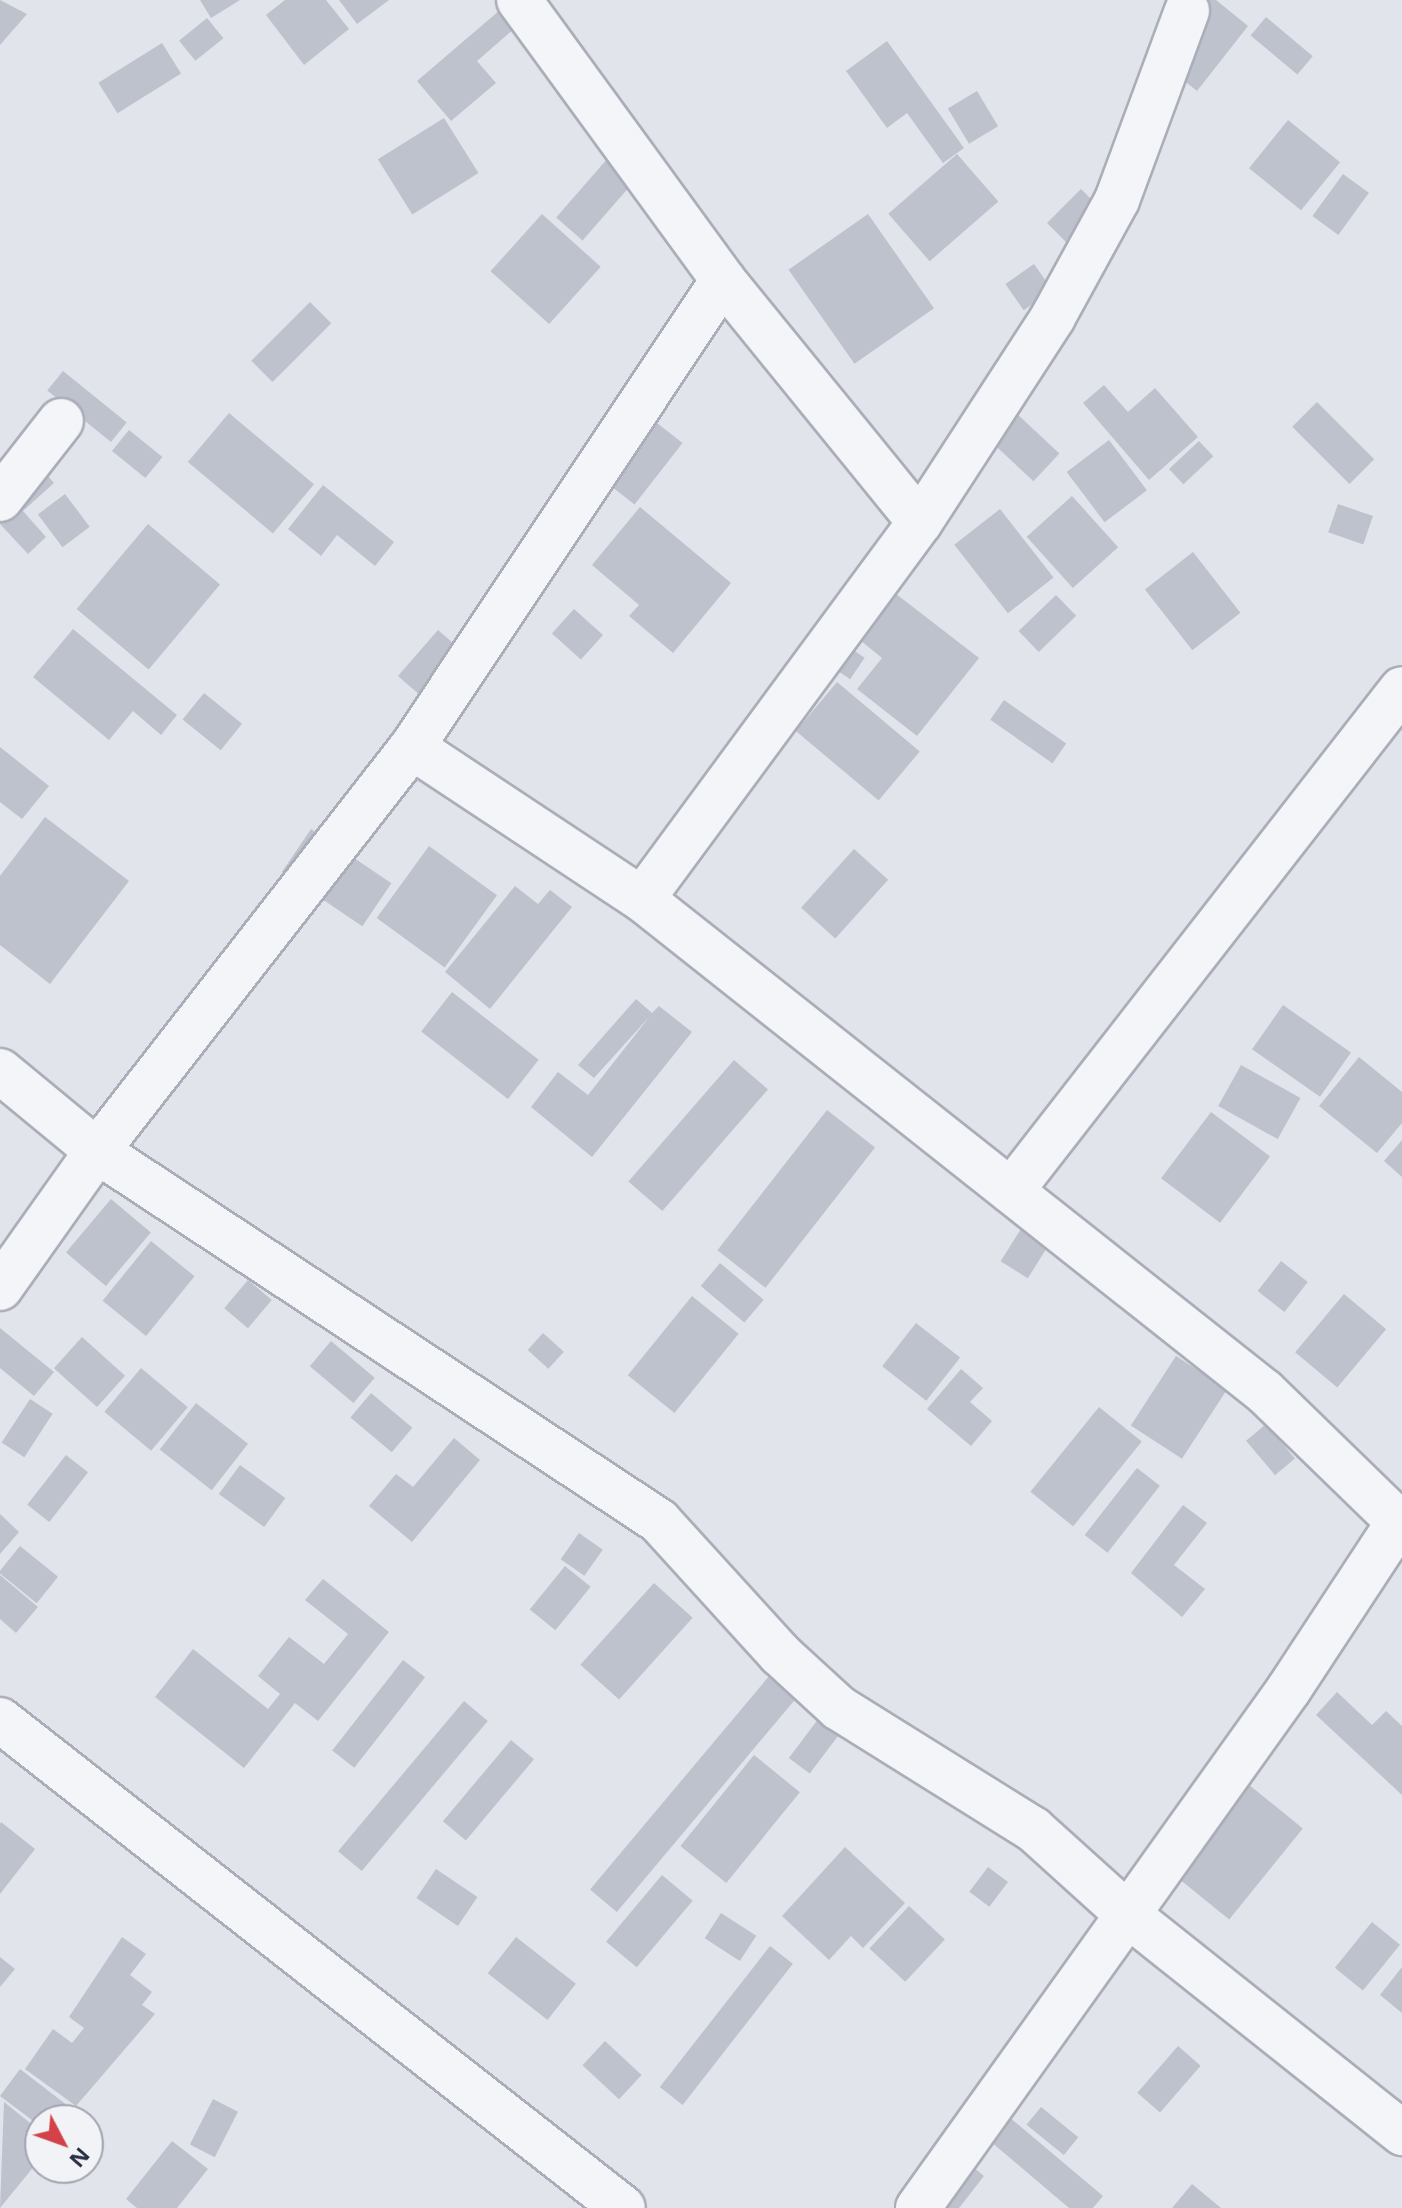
<!DOCTYPE html>
<html>
<head>
<meta charset="utf-8">
<style>
	body { margin:0 }
	#map { position:relative; width:1402px; height:2208px; overflow:hidden; background:#e1e4ea; font-family:"Open Sans",sans-serif }
	div>[style] { position:absolute }
	.building>* { inset:0; background:#bec2cd; transform-origin:0 0 }
	.roads { filter:drop-shadow(2px 0 #aaaeb8) drop-shadow(-2px 0 #aaaeb8) drop-shadow(0 2px #aaaeb8) drop-shadow(0 -2px #aaaeb8) }
	.minor>* { height:44px; margin:-22px; padding:0 22px; transform-origin:22px; border-radius:22px; background:#f4f5f8 }
	span { translate:-50% -50%; white-space:nowrap; text-align:center; line-height:1.15; -webkit-text-stroke:8px #f1f3f7; paint-order:stroke }
	.north { position:absolute; left:24px; top:2104px; width:80px; height:80px; box-sizing:border-box; background:#f1f3f7; border:2px solid #a1a5af; border-radius:50%; rotate:131deg; font-size:22px; font-weight:700; line-height:32px; text-align:center; color:#292f42 }
	.north::after { content:''; display:block; margin:auto; width:28px; height:36px; background:#d34248; clip-path:polygon(50% 0,100% 100%,50% 72%,0 100%) }
</style>
</head>
<body>
<div id="map">
	<div class="building">
		<div style="clip-path:polygon(0 0,27px 14px,0 45px)"></div>
		<div style="clip-path:polygon(200px 0,240px 0,211px 18px)"></div>
		<div style="clip-path:polygon(285px 0,326px 0,349px 29px,304px 65px,266px 15px)"></div>
		<div style="clip-path:polygon(339px 0,389px 0,357px 24px)"></div>
		<div style="clip-path:polygon(1189px 0,1216px 0,1248px 26px,1197px 91px,1148px 52px)"></div>
		<div style="clip-path:polygon(500px 10px,516px 27px,477px 61px,496px 83px,451px 121px,417px 81px)"></div>
		<div style="left:1266px;top:17px;width:61px;height:24px;rotate:40deg"></div>
		<div style="left:207px;top:18px;width:26px;height:36px;rotate:51deg"></div>
		<div style="clip-path:polygon(887px 41px,964px 148px,943px 163px,907px 113px,887px 128px,846px 71px)"></div>
		<div style="left:162px;top:43px;width:36px;height:75px;rotate:58deg"></div>
		<div style="left:977px;top:91px;width:41px;height:34px;rotate:59deg"></div>
		<div style="left:444px;top:118px;width:65px;height:78px;rotate:58deg"></div>
		<div style="left:1288px;top:120px;width:67px;height:62px;rotate:39deg"></div>
		<div style="left:957px;top:154px;width:63px;height:91px;rotate:49deg"></div>
		<div style="left:608px;top:158px;width:35px;height:79px;rotate:41deg"></div>
		<div style="left:1343px;top:174px;width:32px;height:52px;rotate:36deg"></div>
		<div style="left:1081px;top:189px;width:42px;height:48px;rotate:45deg"></div>
		<div style="left:542px;top:214px;width:79px;height:77px;rotate:42deg"></div>
		<div style="left:868px;top:214px;width:115px;height:97px;rotate:55deg"></div>
		<div style="left:1034px;top:264px;width:32px;height:35px;rotate:55deg"></div>
		<div style="left:310px;top:302px;width:30px;height:83px;rotate:45deg"></div>
		<div style="left:63px;top:371px;width:82px;height:25px;rotate:39deg"></div>
		<div style="clip-path:polygon(1104px 385px,1128px 412px,1155px 388px,1198px 437px,1149px 480px,1083px 403px)"></div>
		<div style="left:987px;top:386px;width:99px;height:38px;rotate:43deg"></div>
		<div style="left:625px;top:398px;width:73px;height:78px;rotate:38deg"></div>
		<div style="left:1317px;top:402px;width:81px;height:35px;rotate:45deg"></div>
		<div style="left:229px;top:413px;width:111px;height:64px;rotate:40deg"></div>
		<div style="left:129px;top:430px;width:43px;height:27px;rotate:39deg"></div>
		<div style="left:1109px;top:440px;width:63px;height:53px;rotate:53deg"></div>
		<div style="left:1199px;top:441px;width:21px;height:41px;rotate:47deg"></div>
		<div style="clip-path:polygon(20px 445px,54px 483px,23px 511px,46px 537px,28px 554px,0 524px,0 463px)"></div>
		<div style="clip-path:polygon(323px 485px,394px 542px,375px 566px,337px 535px,321px 556px,288px 529px)"></div>
		<div style="left:65px;top:494px;width:41px;height:34px;rotate:53deg"></div>
		<div style="left:1072px;top:496px;width:69px;height:61px;rotate:48deg"></div>
		<div style="left:1338px;top:504px;width:37px;height:30px;rotate:19deg"></div>
		<div style="clip-path:polygon(640px 507px,731px 583px,673px 653px,629px 616px,639px 605px,592px 565px)"></div>
		<div style="left:1000px;top:509px;width:87px;height:58px;rotate:52deg"></div>
		<div style="left:148px;top:524px;width:94px;height:111px;rotate:40deg"></div>
		<div style="left:1193px;top:552px;width:77px;height:61px;rotate:52deg"></div>
		<div style="clip-path:polygon(891px 590px,979px 658px,917px 736px,857px 689px,882px 658px,855px 636px)"></div>
		<div style="left:1056px;top:595px;width:29px;height:52px;rotate:46deg"></div>
		<div style="left:574px;top:609px;width:39px;height:33px;rotate:42deg"></div>
		<div style="clip-path:polygon(73px 629px,177px 715px,161px 735px,133px 711px,109px 740px,33px 677px)"></div>
		<div style="left:438px;top:630px;width:50px;height:61px;rotate:41deg"></div>
		<div style="left:834px;top:637px;width:37px;height:26px;rotate:34deg"></div>
		<div style="left:837px;top:682px;width:108px;height:64px;rotate:40deg"></div>
		<div style="left:204px;top:693px;width:49px;height:34px;rotate:39deg"></div>
		<div style="left:1004px;top:700px;width:76px;height:24px;rotate:35deg"></div>
		<div style="clip-path:polygon(0 747px,49px 786px,22px 819px,0 802px)"></div>
		<div style="clip-path:polygon(45px 817px,129px 881px,50px 984px,0 945px,0 876px)"></div>
		<div style="left:311px;top:829px;width:97px;height:52px;rotate:34deg"></div>
		<div style="left:429px;top:846px;width:84px;height:89px;rotate:36deg"></div>
		<div style="left:854px;top:849px;width:46px;height:79px;rotate:42deg"></div>
		<div style="clip-path:polygon(515px 886px,538px 904px,550px 890px,572px 907px,490px 1009px,445px 972px)"></div>
		<div style="left:452px;top:992px;width:110px;height:50px;rotate:38deg"></div>
		<div style="clip-path:polygon(636px 999px,652px 1013px,659px 1006px,692px 1032px,592px 1157px,531px 1107px,558px 1072px,588px 1095px,650px 1016px,594px 1078px,578px 1065px)"></div>
		<div style="left:1283px;top:1005px;width:83px;height:54px;rotate:35deg"></div>
		<div style="clip-path:polygon(1359px 1057px,1402px 1092px,1402px 1123px,1377px 1153px,1319px 1106px)"></div>
		<div style="left:734px;top:1060px;width:45px;height:161px;rotate:41deg"></div>
		<div style="left:1241px;top:1065px;width:68px;height:47px;rotate:29deg"></div>
		<div style="left:827px;top:1110px;width:61px;height:178px;rotate:38deg"></div>
		<div style="left:1211px;top:1112px;width:74px;height:83px;rotate:37deg"></div>
		<div style="clip-path:polygon(1402px 1140px,1402px 1177px,1384px 1161px)"></div>
		<div style="left:111px;top:1199px;width:52px;height:70px;rotate:40deg"></div>
		<div style="left:1024px;top:1224px;width:32px;height:44px;rotate:32deg"></div>
		<div style="left:151px;top:1241px;width:56px;height:77px;rotate:39deg"></div>
		<div style="left:1281px;top:1261px;width:34px;height:38px;rotate:38deg"></div>
		<div style="left:720px;top:1263px;width:57px;height:30px;rotate:40deg"></div>
		<div style="left:248px;top:1280px;width:31px;height:37px;rotate:40deg"></div>
		<div style="left:1344px;top:1294px;width:55px;height:76px;rotate:40deg"></div>
		<div style="left:692px;top:1296px;width:60px;height:102px;rotate:39deg"></div>
		<div style="left:916px;top:1323px;width:56px;height:55px;rotate:38deg"></div>
		<div style="clip-path:polygon(0 1328px,54px 1372px,34px 1396px,0 1368px)"></div>
		<div style="left:543px;top:1333px;width:28px;height:23px;rotate:42deg"></div>
		<div style="left:82px;top:1337px;width:58px;height:42px;rotate:42deg"></div>
		<div style="left:331px;top:1341px;width:57px;height:33px;rotate:40deg"></div>
		<div style="left:1176px;top:1356px;width:61px;height:83px;rotate:33deg"></div>
		<div style="left:141px;top:1368px;width:61px;height:57px;rotate:40deg"></div>
		<div style="clip-path:polygon(961px 1369px,983px 1388px,970px 1402px,992px 1421px,971px 1446px,927px 1409px)"></div>
		<div style="left:371px;top:1393px;width:54px;height:32px;rotate:40deg"></div>
		<div style="left:30px;top:1399px;width:27px;height:52px;rotate:33deg"></div>
		<div style="left:196px;top:1403px;width:66px;height:59px;rotate:38deg"></div>
		<div style="left:1099px;top:1407px;width:55px;height:109px;rotate:39deg"></div>
		<div style="left:1266px;top:1424px;width:45px;height:26px;rotate:50deg"></div>
		<div style="clip-path:polygon(454px 1438px,480px 1460px,412px 1542px,369px 1506px,396px 1474px,413px 1487px)"></div>
		<div style="left:66px;top:1455px;width:28px;height:63px;rotate:38deg"></div>
		<div style="left:240px;top:1465px;width:56px;height:36px;rotate:36deg"></div>
		<div style="left:1137px;top:1468px;width:29px;height:85px;rotate:38deg"></div>
		<div style="clip-path:polygon(1183px 1505px,1207px 1523px,1174px 1565px,1205px 1589px,1182px 1617px,1131px 1573px)"></div>
		<div style="clip-path:polygon(0 1514px,19px 1532px,0 1554px)"></div>
		<div style="left:579px;top:1533px;width:29px;height:32px;rotate:35deg"></div>
		<div style="left:20px;top:1546px;width:49px;height:34px;rotate:39deg"></div>
		<div style="left:565px;top:1566px;width:33px;height:56px;rotate:39deg"></div>
		<div style="clip-path:polygon(0 1575px,38px 1607px,16px 1633px,0 1619px)"></div>
		<div style="clip-path:polygon(323px 1579px,389px 1632px,318px 1721px,295px 1703px,244px 1768px,155px 1697px,193px 1649px,268px 1709px,280px 1694px,258px 1676px,289px 1637px,324px 1664px,348px 1634px,305px 1600px)"></div>
		<div style="left:654px;top:1583px;width:52px;height:110px;rotate:42deg"></div>
		<div style="left:403px;top:1660px;width:28px;height:115px;rotate:38deg"></div>
		<div style="left:770px;top:1675px;width:35px;height:280px;rotate:40deg"></div>
		<div style="clip-path:polygon(1337px 1692px,1372px 1725px,1386px 1711px,1402px 1726px,1402px 1795px,1316px 1715px)"></div>
		<div style="left:464px;top:1701px;width:31px;height:196px;rotate:40deg"></div>
		<div style="left:822px;top:1714px;width:26px;height:55px;rotate:37deg"></div>
		<div style="left:511px;top:1740px;width:30px;height:106px;rotate:40deg"></div>
		<div style="left:754px;top:1755px;width:59px;height:117px;rotate:39deg"></div>
		<div style="left:1243px;top:1780px;width:77px;height:117px;rotate:39deg"></div>
		<div style="clip-path:polygon(1px 1822px,35px 1849px,0 1894px,0 1824px)"></div>
		<div style="clip-path:polygon(845px 1847px,905px 1903px,863px 1948px,851px 1936px,829px 1960px,782px 1916px)"></div>
		<div style="left:988px;top:1867px;width:25px;height:31px;rotate:37deg"></div>
		<div style="left:436px;top:1869px;width:50px;height:35px;rotate:34deg"></div>
		<div style="left:662px;top:1875px;width:40px;height:87px;rotate:40deg"></div>
		<div style="left:909px;top:1906px;width:49px;height:58px;rotate:43deg"></div>
		<div style="left:721px;top:1913px;width:42px;height:30px;rotate:33deg"></div>
		<div style="left:1372px;top:1922px;width:36px;height:59px;rotate:39deg"></div>
		<div style="clip-path:polygon(122px 1937px,146px 1954px,130px 1975px,152px 1992px,142px 2005px,155px 2014px,76px 2106px,25px 2069px,53px 2029px,72px 2043px,84px 2028px,69px 2017px)"></div>
		<div style="left:516px;top:1937px;width:76px;height:46px;rotate:38deg"></div>
		<div style="left:770px;top:1946px;width:29px;height:179px;rotate:38deg"></div>
		<div style="clip-path:polygon(0 1957px,15px 1969px,0 1987px)"></div>
		<div style="clip-path:polygon(1402px 1967px,1402px 2013px,1380px 1995px)"></div>
		<div style="left:605px;top:2041px;width:50px;height:33px;rotate:43deg"></div>
		<div style="left:1178px;top:2046px;width:30px;height:62px;rotate:41deg"></div>
		<div style="clip-path:polygon(20px 2069px,72px 2109px,63px 2120px,40px 2120px,40px 2126px,0 2096px)"></div>
		<div style="left:213px;top:2099px;width:28px;height:51px;rotate:27deg"></div>
		<div style="clip-path:polygon(990px 2101px,1103px 2196px,1093px 2208px,1069px 2208px,970px 2124px)"></div>
		<div style="clip-path:polygon(4px 2102px,40px 2131px,40px 2159px,0 2208px)"></div>
		<div style="left:1041px;top:2107px;width:48px;height:23px;rotate:39deg"></div>
		<div style="clip-path:polygon(172px 2141px,208px 2169px,177px 2208px,137px 2208px,126px 2199px)"></div>
		<div style="clip-path:polygon(957px 2154px,984px 2176px,959px 2208px,913px 2208px)"></div>
		<div style="clip-path:polygon(1192px 2184px,1221px 2208px,1172px 2208px)"></div>
	</div>
	<div class="roads">
		<div class="minor">
			<div style="left:519px;top:0;width:346px;rotate:53.9deg"></div>
			<div style="left:723px;top:280px;width:312px;rotate:50.9deg"></div>
			<div style="left:920px;top:522px;width:468px;rotate:126.4deg"></div>
			<div style="left:0;top:499px;width:99px;rotate:-52deg"></div>
			<div style="left:920px;top:522px;width:244px;rotate:-57deg"></div>
			<div style="left:1053px;top:317px;width:133px;rotate:-61.3deg"></div>
			<div style="left:1117px;top:200px;width:202px;rotate:-69.7deg"></div>
			<div style="left:412px;top:747px;width:276px;rotate:33.5deg"></div>
			<div style="left:642px;top:899px;width:794px;rotate:38.36deg"></div>
			<div style="left:1265px;top:1392px;width:191px;rotate:44.2deg"></div>
			<div style="left:0;top:1071px;width:126px;rotate:39.5deg"></div>
			<div style="left:97px;top:1151px;width:673px;rotate:33.36deg"></div>
			<div style="left:659px;top:1521px;width:180px;rotate:47.7deg"></div>
			<div style="left:780px;top:1654px;width:80px;rotate:42.5deg"></div>
			<div style="left:839px;top:1708px;width:229px;rotate:32deg"></div>
			<div style="left:1033px;top:1829px;width:127px;rotate:42.1deg"></div>
			<div style="left:1127px;top:1914px;width:352px;rotate:38.5deg"></div>
			<div style="left:1011px;top:1191px;width:636px;rotate:-52.09deg"></div>
			<div style="left:0;top:1288px;width:168px;rotate:-54.7deg"></div>
			<div style="left:97px;top:1151px;width:512px;rotate:-52.06deg"></div>
			<div style="left:412px;top:747px;width:561px;rotate:-56.34deg"></div>
			<div style="left:0;top:1720px;width:791px;rotate:38.07deg"></div>
			<div style="left:918px;top:2208px;width:638px;rotate:-54.44deg"></div>
			<div style="left:1289px;top:1689px;width:206px;rotate:-56.7deg"></div>
		</div>
	</div>
	<div class="north">N</div>
</div>
</body>
</html>
